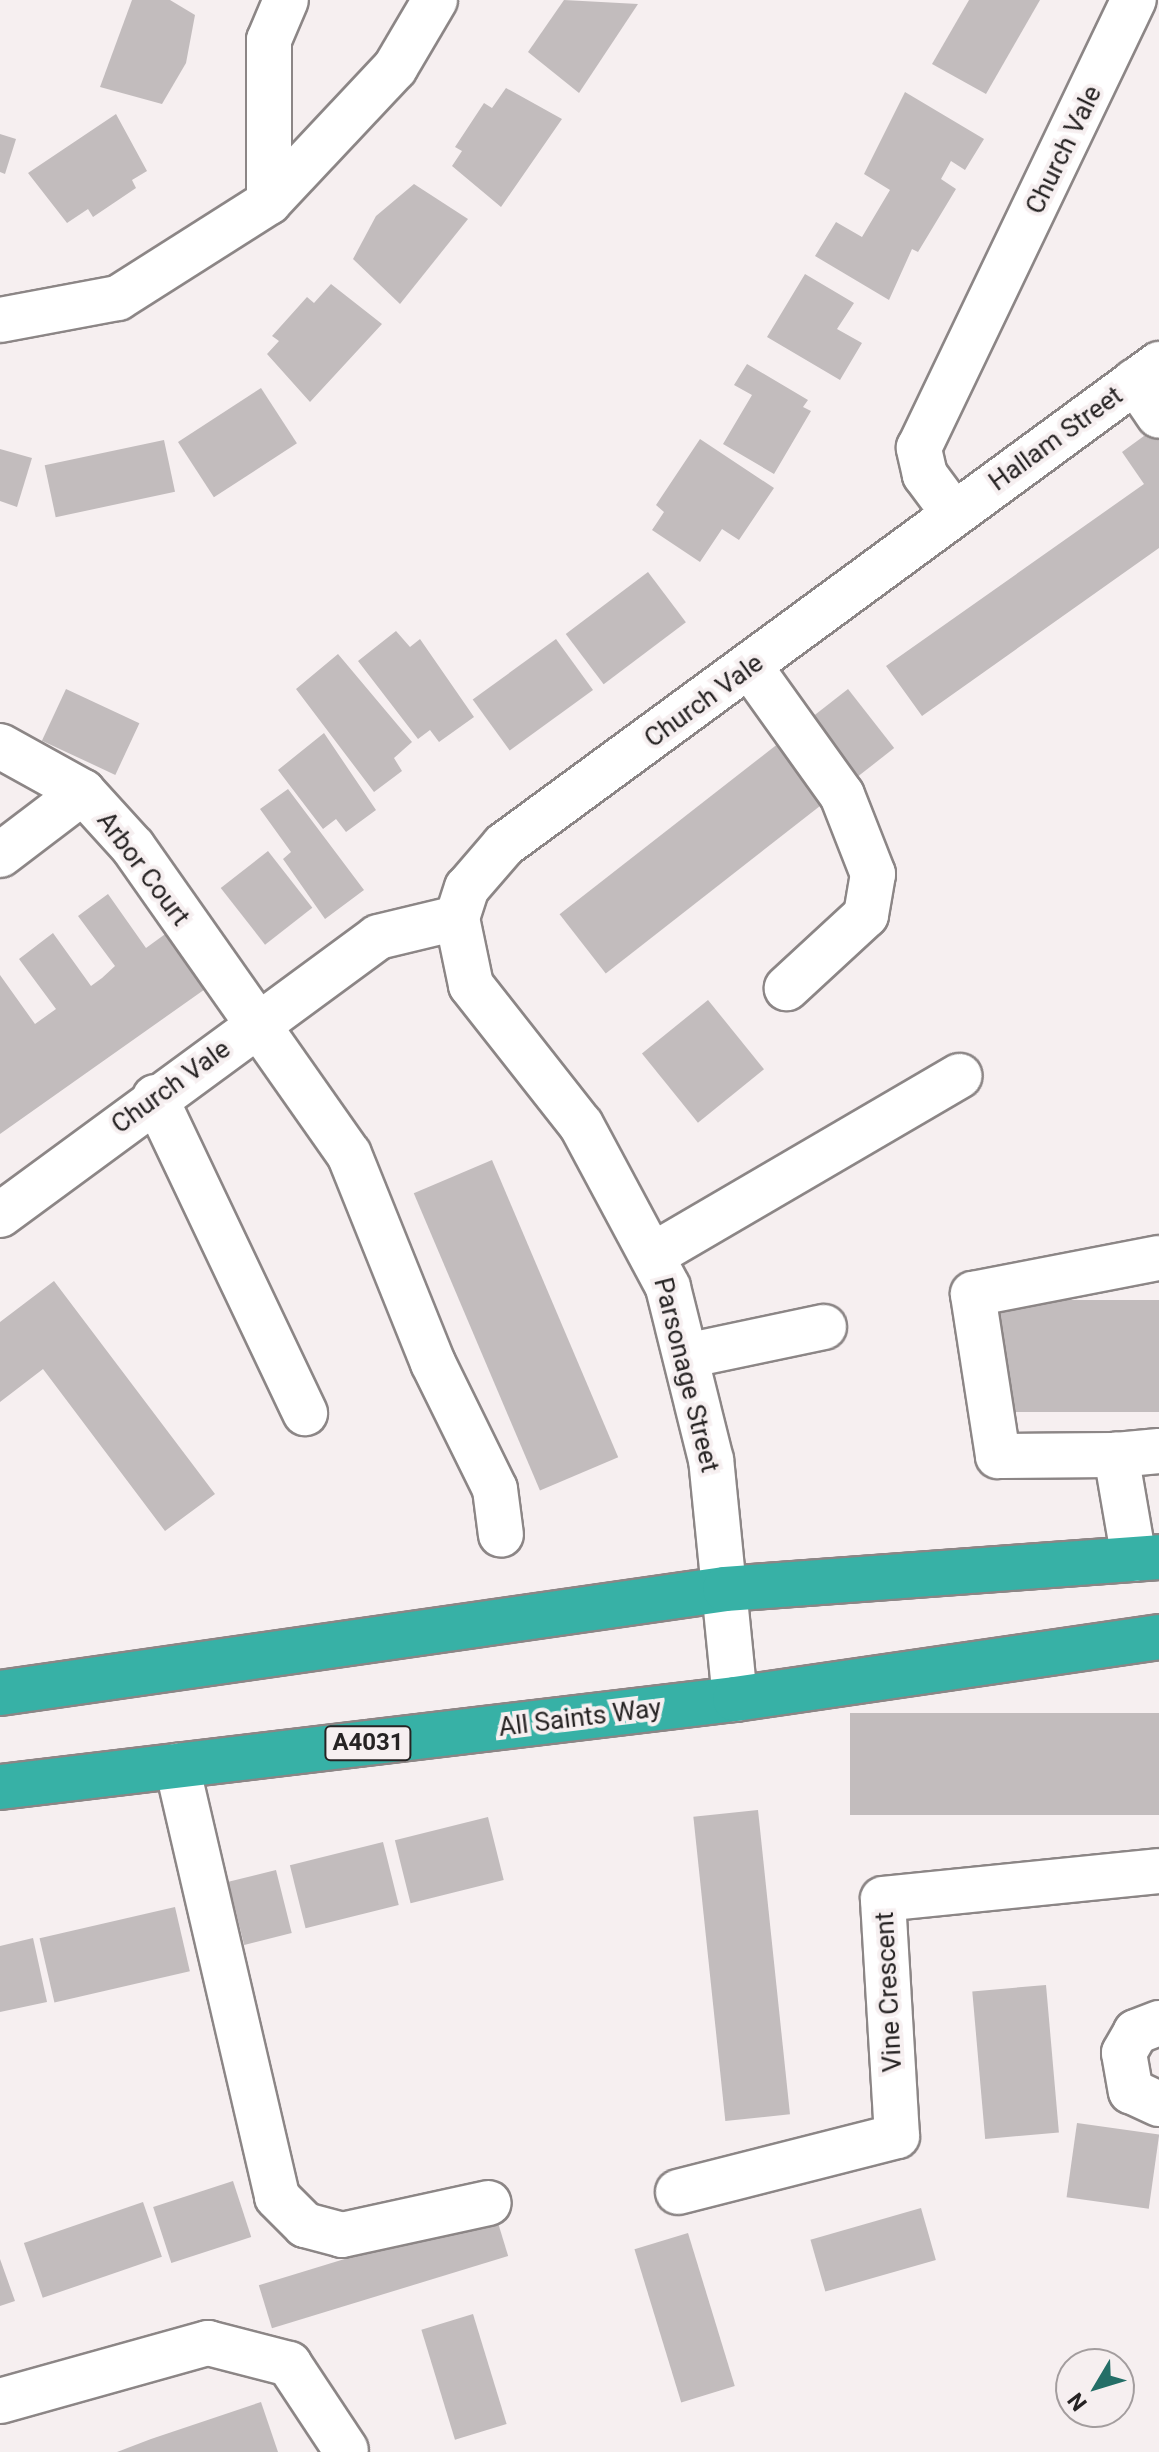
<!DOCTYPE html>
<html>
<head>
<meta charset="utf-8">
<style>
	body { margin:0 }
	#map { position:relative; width:1159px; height:2452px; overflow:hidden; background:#f6eff0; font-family:Roboto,sans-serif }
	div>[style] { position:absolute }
	.building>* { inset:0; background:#c2bcbd; transform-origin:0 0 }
	.roads { filter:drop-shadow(2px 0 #8c8686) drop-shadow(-2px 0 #8c8686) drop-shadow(0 2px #8c8686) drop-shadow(0 -2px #8c8686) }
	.minor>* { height:44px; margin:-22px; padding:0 22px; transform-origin:22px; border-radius:22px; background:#fff }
	.highway>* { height:44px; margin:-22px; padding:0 22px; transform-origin:22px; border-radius:22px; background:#37b1a6 }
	span { translate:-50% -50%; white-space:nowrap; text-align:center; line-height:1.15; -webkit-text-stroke:8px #f6eff0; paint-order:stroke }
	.shield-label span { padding:2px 6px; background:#f6eff0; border:2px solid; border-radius:6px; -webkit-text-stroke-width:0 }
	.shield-label { font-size:24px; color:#262323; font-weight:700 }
	.street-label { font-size:26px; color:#262323 }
	.north { position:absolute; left:1055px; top:2348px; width:80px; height:80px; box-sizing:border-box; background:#f6eff0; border:2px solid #a39d9e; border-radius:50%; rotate:232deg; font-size:22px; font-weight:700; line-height:32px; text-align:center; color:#262323 }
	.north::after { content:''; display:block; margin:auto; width:28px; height:36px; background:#246e67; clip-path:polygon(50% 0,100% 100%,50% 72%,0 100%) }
</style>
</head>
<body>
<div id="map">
	<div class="building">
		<div style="clip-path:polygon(132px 0,170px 0,195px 15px,186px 63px,162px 104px,100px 87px)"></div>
		<div style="clip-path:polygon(564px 0,638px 4px,579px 93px,528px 52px)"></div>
		<div style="clip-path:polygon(969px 0,1040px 0,986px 94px,932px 64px)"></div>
		<div style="clip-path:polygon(506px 88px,562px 119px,501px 207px,452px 166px,462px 151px,455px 147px,484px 103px,492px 108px)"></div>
		<div style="clip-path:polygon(905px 92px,984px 139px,965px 170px,951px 161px,941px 179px,956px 189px,918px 252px,912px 249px,889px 300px,815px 256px,836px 222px,862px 237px,890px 190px,864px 174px)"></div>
		<div style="clip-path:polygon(116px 114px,147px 171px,132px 180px,136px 188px,93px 217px,88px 209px,67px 223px,28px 173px)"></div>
		<div style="clip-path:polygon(0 134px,16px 139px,5px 174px,0 172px)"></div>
		<div style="clip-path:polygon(414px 184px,468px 219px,400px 304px,353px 259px,376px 216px)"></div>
		<div style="clip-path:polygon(805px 274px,854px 303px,837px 329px,862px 343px,840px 380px,767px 337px)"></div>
		<div style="clip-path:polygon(331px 284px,382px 324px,310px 402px,267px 354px,279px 341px,272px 336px,307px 297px,314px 303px)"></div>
		<div style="clip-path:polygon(747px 364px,808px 400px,803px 407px,811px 411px,774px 474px,723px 444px,752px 395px,734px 385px)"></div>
		<div style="left:261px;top:388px;width:66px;height:99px;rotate:57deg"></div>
		<div style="clip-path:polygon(1159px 425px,1159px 548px,922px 716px,886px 666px,1144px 484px,1122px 452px)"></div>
		<div style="clip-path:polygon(700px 439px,774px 488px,739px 540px,722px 529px,700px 562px,652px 530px,664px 512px,656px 505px)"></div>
		<div style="left:164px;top:440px;width:53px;height:122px;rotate:78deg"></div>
		<div style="clip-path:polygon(0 449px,32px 458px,17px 507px,0 501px)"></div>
		<div style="left:648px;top:572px;width:63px;height:103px;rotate:53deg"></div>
		<div style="clip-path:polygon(396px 631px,410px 647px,420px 639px,474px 717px,439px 742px,430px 730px,418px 739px,358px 661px)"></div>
		<div style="left:556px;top:639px;width:63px;height:103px;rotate:54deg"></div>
		<div style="clip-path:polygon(338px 654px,412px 742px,394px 758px,402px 771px,374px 792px,296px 689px)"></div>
		<div style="left:66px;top:689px;width:81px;height:57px;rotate:25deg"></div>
		<div style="left:848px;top:689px;width:75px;height:366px;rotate:52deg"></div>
		<div style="clip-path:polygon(324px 733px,376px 810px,346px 832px,336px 819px,323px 829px,278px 770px)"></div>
		<div style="clip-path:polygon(288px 789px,364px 890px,325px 919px,283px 859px,291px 852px,260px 809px)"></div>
		<div style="left:268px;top:851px;width:72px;height:60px;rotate:52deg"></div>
		<div style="clip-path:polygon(108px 894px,146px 948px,168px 932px,208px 987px,0 1134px,0 975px,35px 1024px,56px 1009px,19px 959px,53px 933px,91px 986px,102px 978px,115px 966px,78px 916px)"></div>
		<div style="left:708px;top:1000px;width:89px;height:85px;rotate:51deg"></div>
		<div style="left:492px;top:1160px;width:323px;height:85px;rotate:67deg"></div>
		<div style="clip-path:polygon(54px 1281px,215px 1494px,165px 1531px,43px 1369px,0 1402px,0 1322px)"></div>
		<div style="left:1159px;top:1300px;width:112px;height:167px;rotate:90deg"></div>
		<div style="left:1159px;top:1713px;width:102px;height:309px;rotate:90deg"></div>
		<div style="left:758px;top:1810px;width:306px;height:65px;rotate:84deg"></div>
		<div style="left:488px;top:1817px;width:65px;height:96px;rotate:76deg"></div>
		<div style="left:383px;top:1842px;width:65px;height:96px;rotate:76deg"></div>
		<div style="left:276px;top:1870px;width:65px;height:49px;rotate:76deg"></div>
		<div style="left:175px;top:1907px;width:66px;height:139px;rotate:77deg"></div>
		<div style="clip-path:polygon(33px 1938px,47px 2002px,0 2012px,0 1946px)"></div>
		<div style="left:1046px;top:1985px;width:148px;height:74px;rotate:85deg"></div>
		<div style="left:1077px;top:2123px;width:83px;height:75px;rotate:8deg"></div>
		<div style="left:233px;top:2181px;width:59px;height:84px;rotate:72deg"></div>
		<div style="left:143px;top:2202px;width:58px;height:126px;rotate:71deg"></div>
		<div style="left:921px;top:2208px;width:54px;height:115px;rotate:74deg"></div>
		<div style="left:495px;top:2213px;width:45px;height:247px;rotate:73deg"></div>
		<div style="left:688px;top:2233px;width:160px;height:56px;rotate:73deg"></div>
		<div style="clip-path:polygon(0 2259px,15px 2301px,0 2306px)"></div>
		<div style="left:473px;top:2314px;width:115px;height:54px;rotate:73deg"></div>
		<div style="clip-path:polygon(261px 2402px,278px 2452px,117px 2452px,151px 2439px)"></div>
	</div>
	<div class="roads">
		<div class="minor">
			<div style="left:269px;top:202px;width:162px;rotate:-90deg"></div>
			<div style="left:269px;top:40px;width:43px;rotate:-67deg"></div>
			<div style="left:0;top:320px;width:120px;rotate:-10.6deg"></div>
			<div style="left:118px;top:298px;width:179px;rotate:-32.4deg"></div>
			<div style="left:269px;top:202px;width:184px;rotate:-46.8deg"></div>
			<div style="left:395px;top:68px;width:79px;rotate:-59.5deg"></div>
			<div style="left:1135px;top:381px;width:42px;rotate:55.6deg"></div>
			<div style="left:954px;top:514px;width:49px;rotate:-126.6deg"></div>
			<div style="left:925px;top:475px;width:28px;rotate:-103deg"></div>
			<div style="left:919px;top:448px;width:497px;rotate:-64.4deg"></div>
			<div style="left:751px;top:668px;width:156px;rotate:54.4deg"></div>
			<div style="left:842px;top:795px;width:85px;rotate:68.6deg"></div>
			<div style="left:873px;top:874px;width:42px;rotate:99.7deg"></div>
			<div style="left:866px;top:915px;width:108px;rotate:137.3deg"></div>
			<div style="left:0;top:746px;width:95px;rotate:29deg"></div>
			<div style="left:83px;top:792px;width:74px;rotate:47.7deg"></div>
			<div style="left:133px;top:847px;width:375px;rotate:54.9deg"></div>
			<div style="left:349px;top:1154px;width:225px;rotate:68.1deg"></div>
			<div style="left:433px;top:1363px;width:140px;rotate:63.8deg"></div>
			<div style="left:495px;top:1489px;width:46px;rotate:82.6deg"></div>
			<div style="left:0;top:855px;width:104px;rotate:-37.2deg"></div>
			<div style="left:155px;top:1097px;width:350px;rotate:64.6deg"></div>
			<div style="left:0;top:1215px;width:469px;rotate:-36.3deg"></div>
			<div style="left:378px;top:937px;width:81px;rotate:-13.5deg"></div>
			<div style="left:653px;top:1255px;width:355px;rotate:-30.3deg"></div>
			<div style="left:686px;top:1356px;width:141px;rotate:-11.9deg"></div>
			<div style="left:1116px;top:1455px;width:43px;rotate:-5.3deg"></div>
			<div style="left:1134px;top:1559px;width:106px;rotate:-99.8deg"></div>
			<div style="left:1116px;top:1455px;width:118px;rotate:179.5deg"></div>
			<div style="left:998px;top:1456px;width:164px;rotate:-98.8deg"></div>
			<div style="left:973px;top:1294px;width:189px;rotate:-11deg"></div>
			<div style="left:735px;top:1699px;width:240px;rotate:-95.7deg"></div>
			<div style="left:711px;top:1460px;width:178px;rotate:-104deg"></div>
			<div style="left:668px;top:1287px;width:184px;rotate:-118.2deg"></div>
			<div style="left:581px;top:1125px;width:178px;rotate:-128.2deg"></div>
			<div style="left:471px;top:985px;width:68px;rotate:-101.8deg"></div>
			<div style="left:457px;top:918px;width:32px;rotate:-72deg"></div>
			<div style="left:467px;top:888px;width:57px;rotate:-49.3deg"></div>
			<div style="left:504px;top:845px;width:813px;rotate:-36.29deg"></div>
			<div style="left:177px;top:1766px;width:442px;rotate:76.9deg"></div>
			<div style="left:277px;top:2197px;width:40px;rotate:45deg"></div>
			<div style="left:305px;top:2225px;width:38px;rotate:15deg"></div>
			<div style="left:342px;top:2235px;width:150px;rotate:-12.3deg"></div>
			<div style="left:1159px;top:2023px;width:25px;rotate:159deg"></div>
			<div style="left:1136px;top:2032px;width:24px;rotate:120deg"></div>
			<div style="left:1124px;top:2053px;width:39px;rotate:80deg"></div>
			<div style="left:1131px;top:2091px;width:31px;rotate:25deg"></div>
			<div style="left:678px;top:2192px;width:226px;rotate:-14.3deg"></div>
			<div style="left:897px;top:2136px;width:237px;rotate:-93.4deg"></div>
			<div style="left:883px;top:1899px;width:277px;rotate:-5.8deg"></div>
			<div style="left:0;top:2401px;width:216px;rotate:-15.6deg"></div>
			<div style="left:208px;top:2343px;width:84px;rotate:14.5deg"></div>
			<div style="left:289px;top:2364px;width:103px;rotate:56.5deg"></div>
		</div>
		<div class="highway">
			<div style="left:0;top:1693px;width:732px;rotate:-8.16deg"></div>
			<div style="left:725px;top:1589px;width:435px;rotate:-4.2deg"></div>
			<div style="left:0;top:1787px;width:740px;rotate:-6.83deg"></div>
			<div style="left:735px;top:1699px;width:429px;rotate:-8.3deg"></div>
		</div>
	</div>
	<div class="shield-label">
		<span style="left:368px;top:1743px">A4031</span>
	</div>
	<div class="street-label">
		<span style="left:1064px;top:150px;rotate:-64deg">Church Vale</span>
		<span style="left:1056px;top:439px;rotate:-36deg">Hallam Street</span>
		<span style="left:704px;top:701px;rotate:-36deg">Church Vale</span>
		<span style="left:143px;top:869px;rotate:53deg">Arbor Court</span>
		<span style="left:171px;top:1087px;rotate:-36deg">Church Vale</span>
		<span style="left:686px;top:1375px;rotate:76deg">Parsonage Street</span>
		<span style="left:580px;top:1718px;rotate:-7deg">All Saints Way</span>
		<span style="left:889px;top:1992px;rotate:-93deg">Vine Crescent</span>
	</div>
	<div class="north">N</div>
</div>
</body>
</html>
